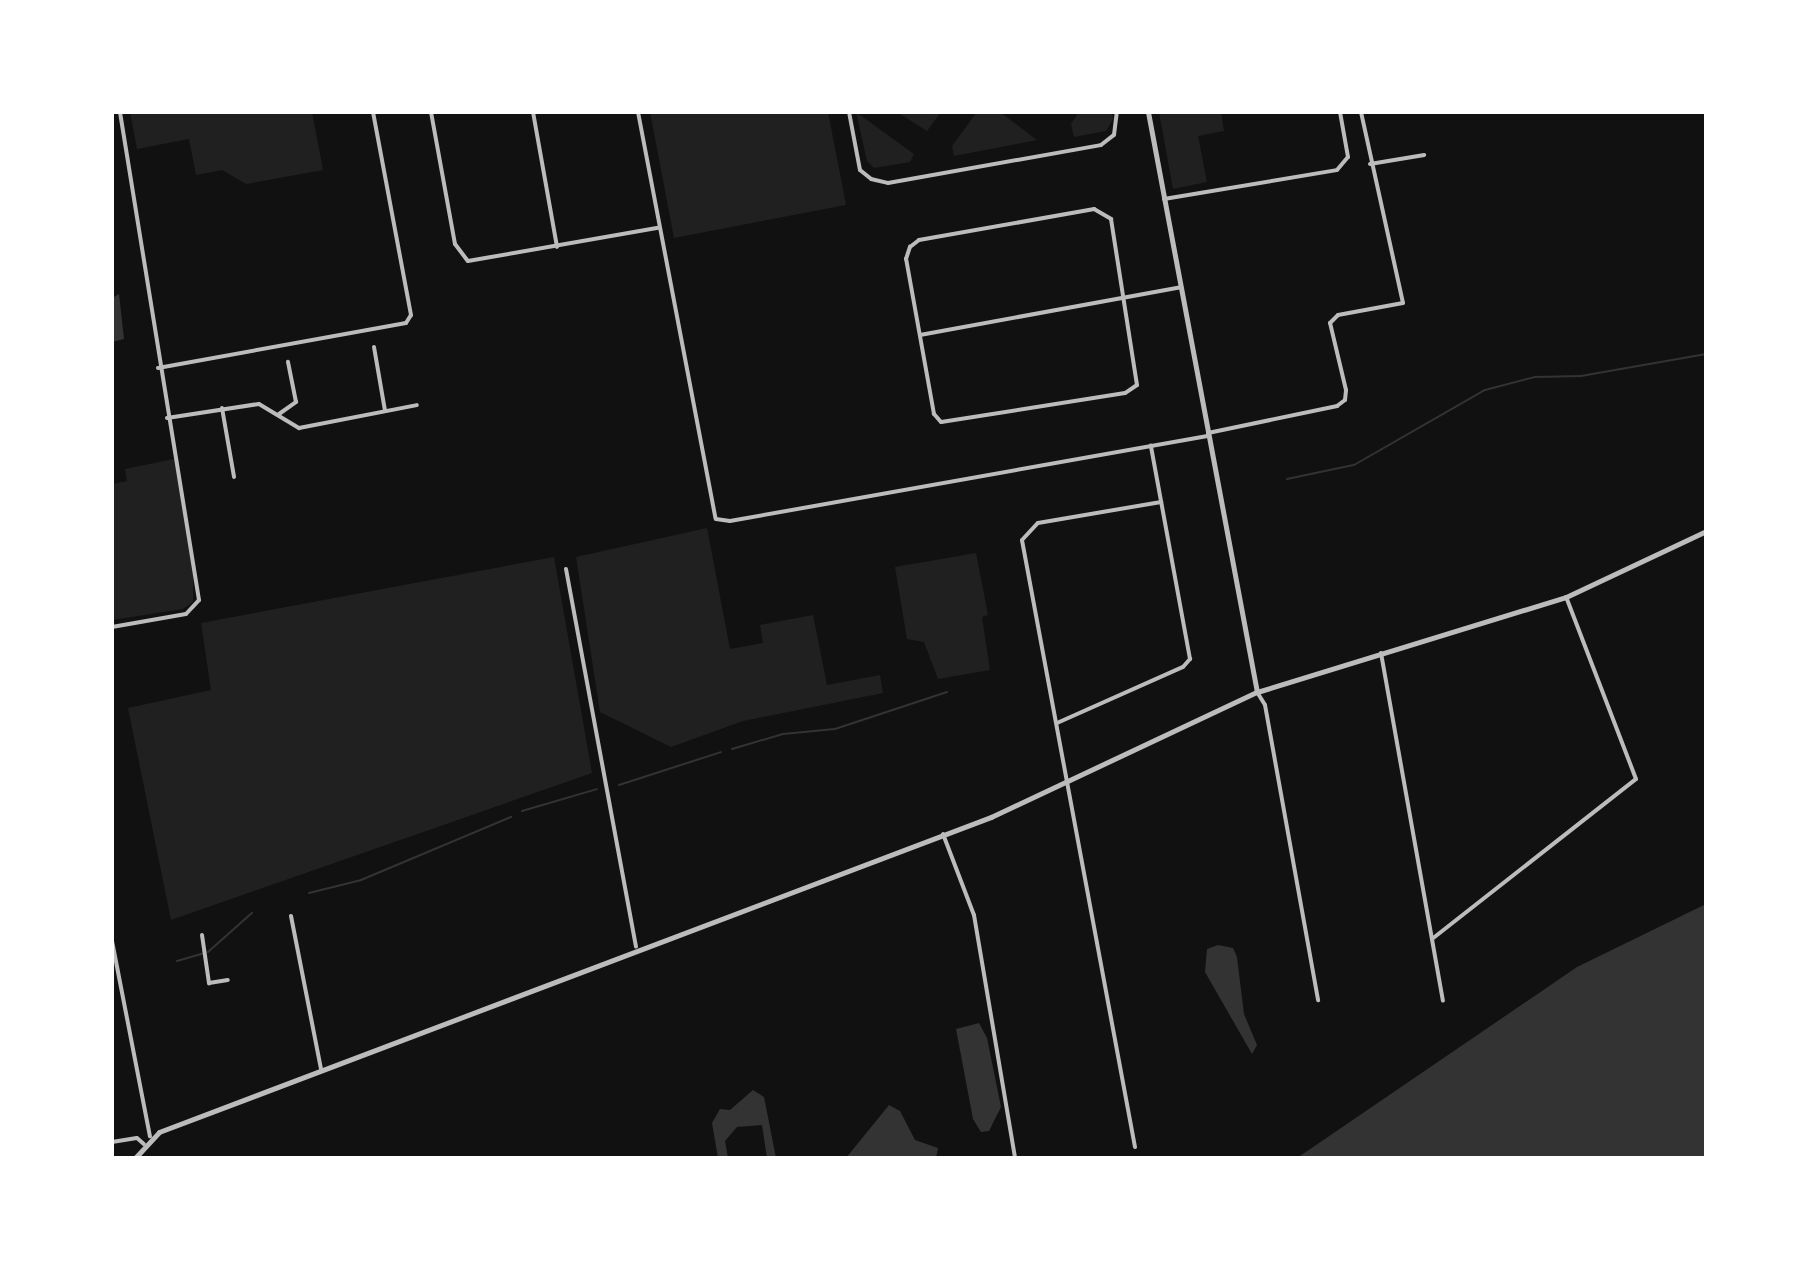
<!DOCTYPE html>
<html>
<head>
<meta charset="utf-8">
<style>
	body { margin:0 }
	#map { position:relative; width:1818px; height:1270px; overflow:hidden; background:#111; font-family:"Noto Sans",sans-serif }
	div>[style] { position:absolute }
	.green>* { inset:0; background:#202020 }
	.water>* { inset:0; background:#333 }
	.stream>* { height:2px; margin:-1px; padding:0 1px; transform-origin:1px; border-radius:1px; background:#333 }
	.minor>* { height:4px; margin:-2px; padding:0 2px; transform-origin:2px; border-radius:2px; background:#bcbcbc }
	.tertiary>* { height:5px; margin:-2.5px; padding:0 2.5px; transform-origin:2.5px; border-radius:2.5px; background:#bcbcbc }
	span { translate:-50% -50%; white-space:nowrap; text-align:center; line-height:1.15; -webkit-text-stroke:6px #fff; paint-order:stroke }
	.frame { position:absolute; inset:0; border:114px solid #fff; pointer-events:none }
</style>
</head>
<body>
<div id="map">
	<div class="green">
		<div style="clip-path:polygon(130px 112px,312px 112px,323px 170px,246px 184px,222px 170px,196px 175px,189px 139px,137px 149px)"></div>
		<div style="clip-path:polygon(650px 112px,828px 112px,846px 205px,674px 238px)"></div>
		<div style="clip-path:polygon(856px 112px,914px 154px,910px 162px,874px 168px,867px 161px)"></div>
		<div style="clip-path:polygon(897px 112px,941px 112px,927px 131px)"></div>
		<div style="clip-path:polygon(977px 112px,1000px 112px,1037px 140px,954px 156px,952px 146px)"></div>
		<div style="clip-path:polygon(1079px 112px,1112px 112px,1113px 119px,1106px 131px,1074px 137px,1071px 124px)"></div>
		<div style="clip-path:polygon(1159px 112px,1221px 112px,1224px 131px,1198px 136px,1207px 182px,1173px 189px)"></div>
		<div style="clip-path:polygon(174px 459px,193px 559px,193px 602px,183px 609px,112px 620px,112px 484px,127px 481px,125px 469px)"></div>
		<div style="clip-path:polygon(707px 528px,730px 649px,763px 643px,760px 625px,813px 615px,827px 685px,880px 675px,883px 693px,743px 721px,671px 747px,600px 712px,576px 557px)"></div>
		<div style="clip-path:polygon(976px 553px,988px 615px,982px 617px,990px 670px,938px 679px,924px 642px,907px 639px,895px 567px)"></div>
		<div style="clip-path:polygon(554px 557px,592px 773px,171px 920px,128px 708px,211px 690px,201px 623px)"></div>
	</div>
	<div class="water">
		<div style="clip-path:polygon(119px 294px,124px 339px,112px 342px,112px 298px)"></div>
		<div style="clip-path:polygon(1706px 904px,1706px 1158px,1297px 1158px,1577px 967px)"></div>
		<div style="clip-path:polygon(1218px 945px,1233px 948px,1237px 957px,1244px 1014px,1257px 1045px,1252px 1054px,1205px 972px,1207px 949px)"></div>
		<div style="clip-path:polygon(979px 1023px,987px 1038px,1001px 1107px,989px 1131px,981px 1132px,973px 1119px,956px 1029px)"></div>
		<div style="clip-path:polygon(753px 1090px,764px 1097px,776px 1158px,767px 1158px,762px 1125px,737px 1127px,725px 1141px,728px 1158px,718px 1158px,712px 1123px,720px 1109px,730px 1110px)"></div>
		<div style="clip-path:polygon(889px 1105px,900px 1111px,915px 1140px,938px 1148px,936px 1158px,846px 1158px)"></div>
	</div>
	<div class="stream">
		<div style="left:1287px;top:479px;width:68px;rotate:-11.8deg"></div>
		<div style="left:1354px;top:465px;width:151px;rotate:-29.8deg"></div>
		<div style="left:1485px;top:390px;width:52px;rotate:-14.6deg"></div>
		<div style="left:1535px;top:377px;width:46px;rotate:-1.2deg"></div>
		<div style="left:1581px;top:376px;width:127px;rotate:-10deg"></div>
		<div style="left:732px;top:749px;width:53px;rotate:-16.4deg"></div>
		<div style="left:783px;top:734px;width:52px;rotate:-5.5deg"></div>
		<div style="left:835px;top:729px;width:118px;rotate:-18.3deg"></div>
		<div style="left:619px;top:785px;width:107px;rotate:-17.9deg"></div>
		<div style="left:522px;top:811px;width:78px;rotate:-16.3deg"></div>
		<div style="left:309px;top:893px;width:54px;rotate:-14deg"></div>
		<div style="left:361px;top:880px;width:163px;rotate:-22.8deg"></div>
		<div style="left:208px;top:952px;width:59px;rotate:-41.6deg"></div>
		<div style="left:177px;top:961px;width:26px;rotate:-16deg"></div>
	</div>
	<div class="minor">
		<div style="left:431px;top:112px;width:134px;rotate:79.7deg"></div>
		<div style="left:455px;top:244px;width:21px;rotate:53deg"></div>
		<div style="left:468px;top:261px;width:193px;rotate:-9.9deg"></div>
		<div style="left:533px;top:112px;width:137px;rotate:79.9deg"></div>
		<div style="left:638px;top:112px;width:414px;rotate:79.2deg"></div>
		<div style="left:716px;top:519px;width:14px;rotate:8deg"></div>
		<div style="left:730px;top:521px;width:485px;rotate:-10.1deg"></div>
		<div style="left:849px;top:112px;width:59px;rotate:79.3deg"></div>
		<div style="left:860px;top:170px;width:14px;rotate:39deg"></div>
		<div style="left:871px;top:179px;width:17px;rotate:13deg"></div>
		<div style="left:888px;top:183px;width:216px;rotate:-10.1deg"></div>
		<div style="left:1101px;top:145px;width:16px;rotate:-38deg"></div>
		<div style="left:1114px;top:135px;width:23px;rotate:-83deg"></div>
		<div style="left:1370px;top:164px;width:55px;rotate:-9.5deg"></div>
		<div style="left:1164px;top:199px;width:175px;rotate:-9.5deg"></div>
		<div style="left:1337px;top:170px;width:17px;rotate:-50deg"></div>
		<div style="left:1348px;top:157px;width:46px;rotate:-100.1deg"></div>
		<div style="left:1094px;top:209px;width:20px;rotate:30deg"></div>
		<div style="left:1111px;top:219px;width:168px;rotate:81.1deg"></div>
		<div style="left:1137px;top:385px;width:14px;rotate:146deg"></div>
		<div style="left:1125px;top:393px;width:186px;rotate:171deg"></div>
		<div style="left:941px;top:422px;width:11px;rotate:-131deg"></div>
		<div style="left:934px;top:414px;width:158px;rotate:-100.2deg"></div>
		<div style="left:906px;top:259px;width:13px;rotate:-72deg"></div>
		<div style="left:910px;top:247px;width:11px;rotate:-38deg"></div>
		<div style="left:919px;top:240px;width:178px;rotate:-10deg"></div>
		<div style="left:920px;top:335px;width:265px;rotate:-10.4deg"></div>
		<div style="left:374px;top:347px;width:65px;rotate:80.2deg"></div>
		<div style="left:158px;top:368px;width:252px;rotate:-10.3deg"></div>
		<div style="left:406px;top:323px;width:9px;rotate:-58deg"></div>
		<div style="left:411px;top:315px;width:207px;rotate:-100.6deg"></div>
		<div style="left:222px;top:408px;width:70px;rotate:80.1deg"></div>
		<div style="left:279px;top:414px;width:21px;rotate:-35deg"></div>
		<div style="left:296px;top:402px;width:41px;rotate:-101.3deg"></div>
		<div style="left:167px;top:418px;width:93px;rotate:-8.7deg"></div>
		<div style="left:259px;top:404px;width:47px;rotate:31deg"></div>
		<div style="left:299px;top:428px;width:120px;rotate:-11deg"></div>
		<div style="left:1208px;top:433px;width:132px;rotate:-11.8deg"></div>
		<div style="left:1337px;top:406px;width:10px;rotate:-37deg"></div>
		<div style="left:1345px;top:400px;width:10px;rotate:-84deg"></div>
		<div style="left:1346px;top:390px;width:69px;rotate:-103.4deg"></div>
		<div style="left:1330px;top:323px;width:11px;rotate:-45deg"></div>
		<div style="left:1338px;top:315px;width:66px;rotate:-10.5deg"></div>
		<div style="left:1403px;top:303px;width:196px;rotate:-102.4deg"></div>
		<div style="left:566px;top:569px;width:384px;rotate:79.5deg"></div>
		<div style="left:112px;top:627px;width:75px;rotate:-10deg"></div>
		<div style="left:186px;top:614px;width:19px;rotate:-47deg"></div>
		<div style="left:199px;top:600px;width:494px;rotate:-99.2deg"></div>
		<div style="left:1381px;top:653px;width:353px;rotate:79.9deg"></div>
		<div style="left:1257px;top:692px;width:15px;rotate:58deg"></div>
		<div style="left:1265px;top:705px;width:300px;rotate:79.8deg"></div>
		<div style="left:1057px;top:723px;width:138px;rotate:-24deg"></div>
		<div style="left:1183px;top:667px;width:11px;rotate:-49deg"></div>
		<div style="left:1190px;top:659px;width:217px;rotate:-100.4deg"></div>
		<div style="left:943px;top:834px;width:87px;rotate:69.1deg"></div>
		<div style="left:974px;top:915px;width:246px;rotate:80.4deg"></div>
		<div style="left:291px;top:916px;width:156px;rotate:78.9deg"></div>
		<div style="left:202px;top:935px;width:49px;rotate:81.7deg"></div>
		<div style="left:209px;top:983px;width:19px;rotate:-9deg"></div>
		<div style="left:1432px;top:939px;width:259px;rotate:-38.1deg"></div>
		<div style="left:1636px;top:779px;width:195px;rotate:-111deg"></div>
		<div style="left:112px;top:941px;width:199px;rotate:79deg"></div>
		<div style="left:112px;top:1142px;width:25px;rotate:-9deg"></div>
		<div style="left:137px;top:1138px;width:9px;rotate:41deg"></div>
		<div style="left:1135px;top:1147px;width:617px;rotate:-100.55deg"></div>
		<div style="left:1022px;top:540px;width:23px;rotate:-47deg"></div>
		<div style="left:1038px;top:523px;width:125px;rotate:-9.7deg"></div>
	</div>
	<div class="tertiary">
		<div style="left:1148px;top:112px;width:590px;rotate:79.36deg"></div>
		<div style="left:135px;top:1158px;width:35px;rotate:-47deg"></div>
		<div style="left:159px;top:1132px;width:890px;rotate:-20.74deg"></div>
		<div style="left:991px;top:817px;width:294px;rotate:-25.2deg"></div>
		<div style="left:1257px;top:692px;width:323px;rotate:-17.1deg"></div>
		<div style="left:1566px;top:597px;width:155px;rotate:-25.2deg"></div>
	</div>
	<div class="frame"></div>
</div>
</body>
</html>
